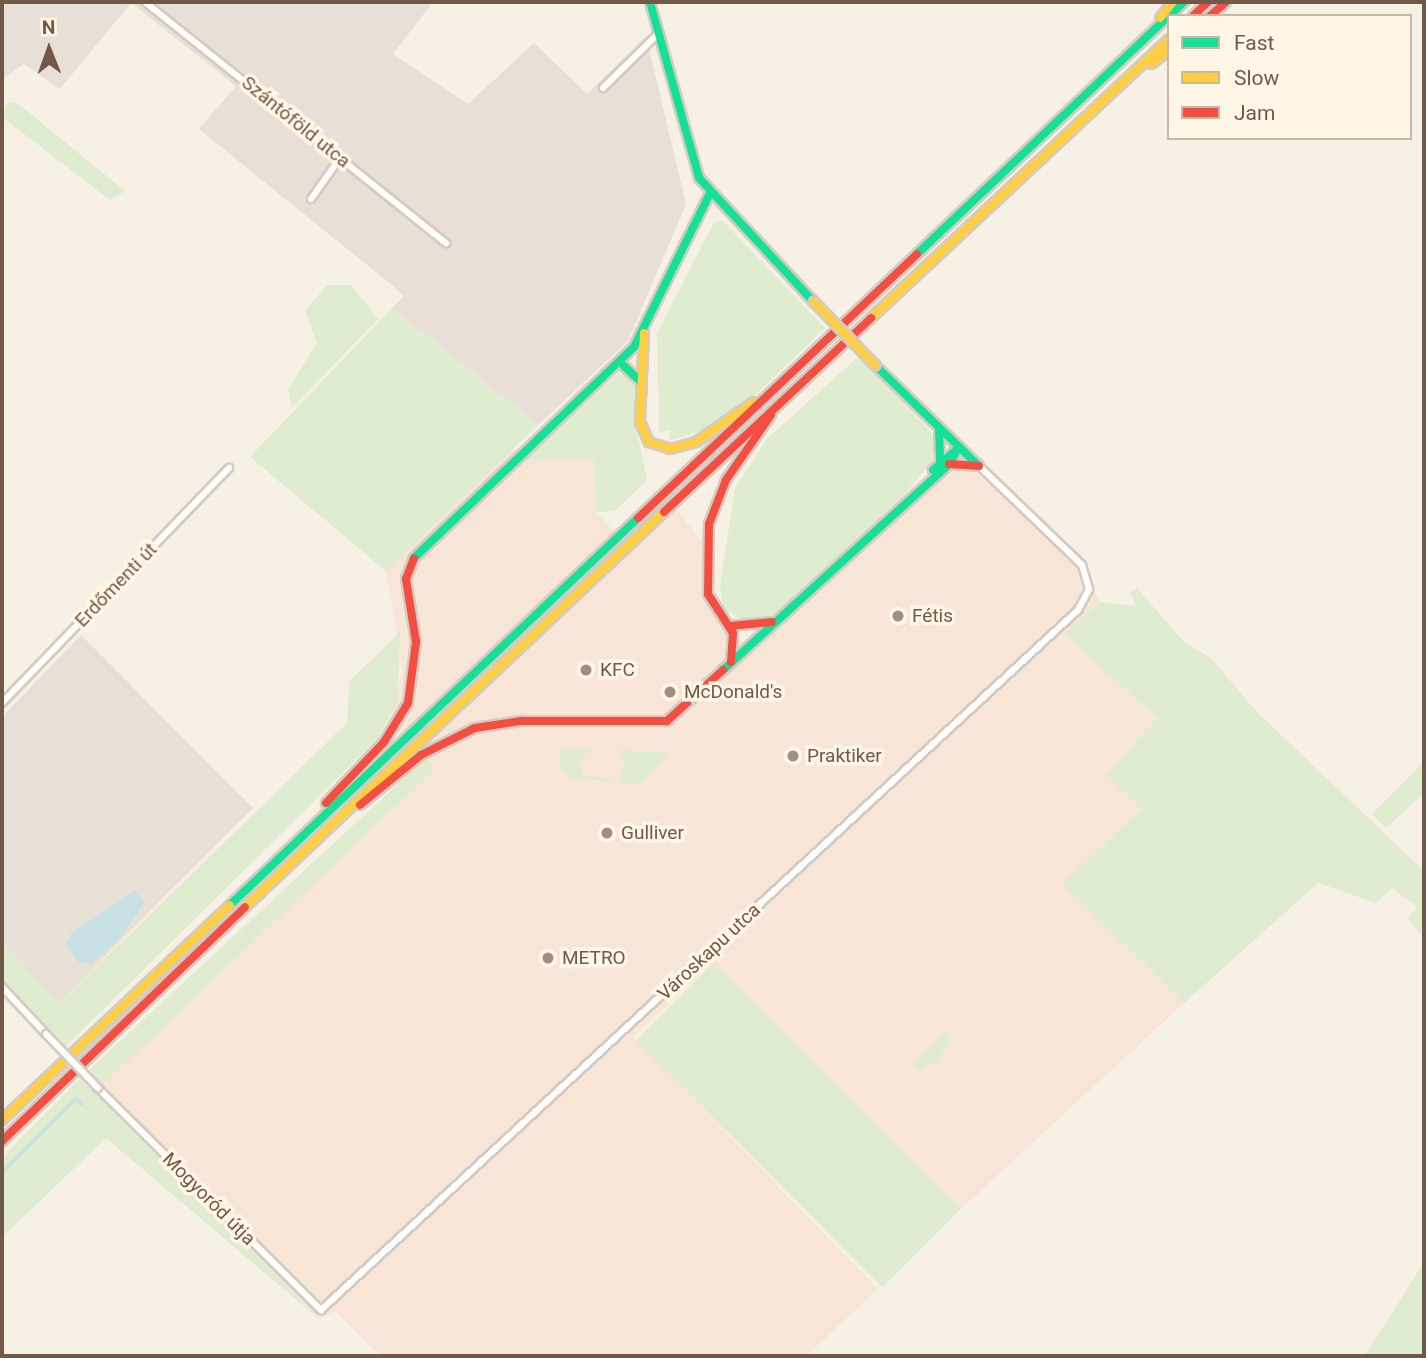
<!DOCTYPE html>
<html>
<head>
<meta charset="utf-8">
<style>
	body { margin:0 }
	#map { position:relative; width:1426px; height:1358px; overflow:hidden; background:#f6f0e5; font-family:Roboto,sans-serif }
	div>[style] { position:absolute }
	.commercial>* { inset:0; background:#f7e5d8 }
	.industrial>* { inset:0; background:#e8e0d7 }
	.green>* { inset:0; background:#dfecd0; transform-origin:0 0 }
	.water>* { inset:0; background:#c8e1e5 }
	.stream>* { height:2.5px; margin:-1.25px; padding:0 1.25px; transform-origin:1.25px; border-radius:1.25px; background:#c8e1e5 }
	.roads { filter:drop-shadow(2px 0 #d4cbc1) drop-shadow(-2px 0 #d4cbc1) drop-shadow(0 2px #d4cbc1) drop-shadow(0 -2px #d4cbc1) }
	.street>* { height:6px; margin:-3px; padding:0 3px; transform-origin:3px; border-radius:3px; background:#fefdfb }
	.fast>* { height:8px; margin:-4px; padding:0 4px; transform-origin:4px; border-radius:4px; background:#16e098 }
	.slow>* { height:8px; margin:-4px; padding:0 4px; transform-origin:4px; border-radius:4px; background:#ffcf43 }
	.jam>* { height:8px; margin:-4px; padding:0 4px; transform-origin:4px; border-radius:4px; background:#f24e42 }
	.bridges { filter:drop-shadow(2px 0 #d4cbc1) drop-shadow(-2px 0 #d4cbc1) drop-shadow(0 2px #d4cbc1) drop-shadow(0 -2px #d4cbc1) }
	.street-bridge>* { height:6px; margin:-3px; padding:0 3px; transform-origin:3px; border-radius:3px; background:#fefdfb }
	.slow-bridge>* { height:8px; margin:-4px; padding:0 4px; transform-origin:4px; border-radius:4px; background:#ffcf43 }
	.dots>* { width:19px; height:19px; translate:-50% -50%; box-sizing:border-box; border:4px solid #fff6e5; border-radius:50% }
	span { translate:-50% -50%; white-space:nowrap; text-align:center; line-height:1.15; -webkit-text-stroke:7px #fff6e5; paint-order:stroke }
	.street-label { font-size:19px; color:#725947 }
	.poi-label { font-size:19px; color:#725947 }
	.left { translate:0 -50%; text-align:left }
	.frame { position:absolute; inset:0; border:4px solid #725947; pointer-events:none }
	.legend { position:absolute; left:1167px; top:14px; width:245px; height:126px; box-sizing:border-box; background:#fff6e5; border:2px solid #c7b7a6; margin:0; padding:9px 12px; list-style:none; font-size:21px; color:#725947 }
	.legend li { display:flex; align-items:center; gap:14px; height:35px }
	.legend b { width:35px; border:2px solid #c7b7a6 }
	.north { position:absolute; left:14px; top:14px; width:70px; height:70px; -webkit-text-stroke:5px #fff6e5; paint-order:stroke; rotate:359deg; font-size:19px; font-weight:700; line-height:28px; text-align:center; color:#725947 }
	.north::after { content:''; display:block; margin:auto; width:24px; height:32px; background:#725947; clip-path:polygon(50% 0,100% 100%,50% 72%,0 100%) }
</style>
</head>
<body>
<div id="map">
	<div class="commercial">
		<div style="clip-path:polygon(513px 447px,525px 460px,594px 459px,596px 512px,620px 538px,667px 497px,705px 546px,716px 615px,753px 653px,943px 473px,971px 469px,1081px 565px,1100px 602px,1064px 634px,1157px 718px,1106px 775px,1141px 809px,1062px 884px,1184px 1003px,961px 1209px,714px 962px,633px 1037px,878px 1289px,806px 1356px,381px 1356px,335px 1311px,319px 1319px,93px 1091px,435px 768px,391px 720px,403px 671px,386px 571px)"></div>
	</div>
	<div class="industrial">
		<div style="clip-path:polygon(2px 2px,433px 2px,393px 54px,468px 104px,534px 43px,587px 94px,646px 36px,686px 204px,628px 341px,538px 425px,392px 308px,404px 296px,393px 286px,199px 129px,236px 86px,131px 3px,60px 89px,24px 64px,3px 79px)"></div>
		<div style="clip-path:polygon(81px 635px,253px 808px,58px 1004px,2px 942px,2px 717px)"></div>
	</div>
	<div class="green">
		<div style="clip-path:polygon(16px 102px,125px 191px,110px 200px,2px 117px,7px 103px)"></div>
		<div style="clip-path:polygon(722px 220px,825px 328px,753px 397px,702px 430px,669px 441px,670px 430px,659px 432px,657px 334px,713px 224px)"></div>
		<div style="clip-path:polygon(327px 285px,351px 285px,378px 319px,292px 408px,288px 389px,317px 343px,305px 311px)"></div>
		<div style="clip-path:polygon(392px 308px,538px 425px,386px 571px,250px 457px)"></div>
		<div style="clip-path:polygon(859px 356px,934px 435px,938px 454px,905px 494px,775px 615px,740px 619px,723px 608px,720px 586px,735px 488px,767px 439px)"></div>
		<div style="clip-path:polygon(619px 373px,637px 382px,635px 424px,647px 480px,615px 511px,596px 512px,594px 459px,524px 460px)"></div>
		<div style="clip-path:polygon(1137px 588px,1184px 642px,1211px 658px,1256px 711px,1424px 871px,1424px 939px,1408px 918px,1417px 907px,1392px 888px,1376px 903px,1318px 883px,1184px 1003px,1062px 884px,1141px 809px,1106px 775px,1157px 718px,1064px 634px,1100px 602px,1137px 606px,1130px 593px)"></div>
		<div style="clip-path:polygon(400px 632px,398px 701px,378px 738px,66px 1046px,2px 980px,2px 942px,59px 1003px,347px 723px,349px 682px)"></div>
		<div style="clip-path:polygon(561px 749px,591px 749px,580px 761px,583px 775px,618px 781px,625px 764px,619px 750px,669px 753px,639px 784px,569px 778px,560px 768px)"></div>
		<div style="clip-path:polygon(426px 758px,436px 768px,103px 1084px,89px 1070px)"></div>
		<div style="clip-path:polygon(1424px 762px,1424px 793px,1386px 828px,1372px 814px)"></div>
		<div style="left:714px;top:962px;width:349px;height:111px;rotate:45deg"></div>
		<div style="clip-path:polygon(947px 1029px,950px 1040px,939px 1059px,920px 1071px,913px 1064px)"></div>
		<div style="clip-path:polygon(80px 1078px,219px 1217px,319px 1319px,106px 1138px,2px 1237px,2px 1158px)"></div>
		<div style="clip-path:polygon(1424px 1262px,1424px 1356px,1364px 1356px,1391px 1315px)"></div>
	</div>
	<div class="water">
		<div style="clip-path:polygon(135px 890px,144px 903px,121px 937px,93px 963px,79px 963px,66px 943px,72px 932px)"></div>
	</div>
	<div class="stream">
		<div style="left:2px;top:1172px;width:105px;rotate:-45deg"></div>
		<div style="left:76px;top:1098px;width:8px;rotate:45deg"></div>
	</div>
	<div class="roads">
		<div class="street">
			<div style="left:145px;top:2px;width:386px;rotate:38.7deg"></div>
			<div style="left:603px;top:88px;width:76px;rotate:-44.5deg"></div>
			<div style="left:311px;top:199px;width:50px;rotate:-54.7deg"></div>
			<div style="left:2px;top:703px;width:327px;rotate:-46deg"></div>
			<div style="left:2px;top:987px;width:64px;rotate:46.9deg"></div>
			<div style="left:98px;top:1088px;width:315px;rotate:44.9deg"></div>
			<div style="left:321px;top:1310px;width:1031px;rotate:-42.76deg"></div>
			<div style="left:1078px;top:610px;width:24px;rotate:-62deg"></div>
			<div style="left:1089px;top:589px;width:25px;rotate:-106deg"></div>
			<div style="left:1082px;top:565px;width:143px;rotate:-136.1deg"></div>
		</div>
		<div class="fast">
			<div style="left:650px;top:2px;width:183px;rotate:74.4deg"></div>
			<div style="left:699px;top:178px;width:169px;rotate:47.2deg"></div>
			<div style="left:1169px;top:16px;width:21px;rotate:-43deg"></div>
			<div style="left:917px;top:254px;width:347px;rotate:-43.4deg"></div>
			<div style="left:875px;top:365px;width:145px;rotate:44.2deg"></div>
			<div style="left:624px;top:366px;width:22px;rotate:43deg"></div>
			<div style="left:939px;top:429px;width:31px;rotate:88deg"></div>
			<div style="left:933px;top:470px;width:35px;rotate:-41deg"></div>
			<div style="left:414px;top:558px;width:305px;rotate:-43.8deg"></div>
			<div style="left:634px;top:347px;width:169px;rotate:-63.7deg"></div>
			<div style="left:723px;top:670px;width:306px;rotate:-42.3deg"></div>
			<div style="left:949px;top:464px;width:20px;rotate:-60deg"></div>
			<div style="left:230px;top:905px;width:562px;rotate:-43.49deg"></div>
		</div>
		<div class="slow">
			<div style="left:1160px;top:18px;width:21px;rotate:-51deg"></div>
			<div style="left:1151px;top:64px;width:23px;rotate:-38deg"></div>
			<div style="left:871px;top:318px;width:408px;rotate:-43.1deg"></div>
			<div style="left:644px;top:333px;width:89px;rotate:92.6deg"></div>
			<div style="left:640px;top:422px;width:22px;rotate:66deg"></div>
			<div style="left:649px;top:442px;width:22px;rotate:18deg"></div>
			<div style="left:670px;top:449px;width:27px;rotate:-15deg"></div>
			<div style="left:696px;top:442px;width:70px;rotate:-34.6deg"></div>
			<div style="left:245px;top:907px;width:576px;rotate:-43.31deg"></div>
			<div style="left:2px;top:1120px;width:313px;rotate:-43.3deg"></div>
		</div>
		<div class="jam">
			<div style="left:1193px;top:16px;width:21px;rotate:-43deg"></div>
			<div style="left:1210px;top:16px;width:21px;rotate:-41deg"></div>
			<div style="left:949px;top:464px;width:30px;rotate:4deg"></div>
			<div style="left:664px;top:512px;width:284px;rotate:-43.1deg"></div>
			<div style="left:638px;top:518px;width:384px;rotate:-43.4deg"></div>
			<div style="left:730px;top:626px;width:42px;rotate:-5.4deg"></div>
			<div style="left:731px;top:662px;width:29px;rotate:-86deg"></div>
			<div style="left:733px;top:633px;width:46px;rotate:-122.7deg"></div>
			<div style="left:708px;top:594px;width:70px;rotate:-89.2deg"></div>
			<div style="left:709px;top:524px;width:47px;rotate:-68.9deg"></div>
			<div style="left:726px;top:480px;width:79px;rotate:-55.3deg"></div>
			<div style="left:326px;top:803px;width:84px;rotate:-46.4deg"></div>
			<div style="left:384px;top:742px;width:46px;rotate:-58.4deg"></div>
			<div style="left:408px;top:703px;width:62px;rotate:-82.5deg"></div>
			<div style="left:416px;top:642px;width:64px;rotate:-99deg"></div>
			<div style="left:406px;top:579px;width:22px;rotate:-69deg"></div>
			<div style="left:360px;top:805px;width:79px;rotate:-39.3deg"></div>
			<div style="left:421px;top:755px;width:60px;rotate:-26.6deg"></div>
			<div style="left:475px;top:728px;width:47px;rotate:-8.7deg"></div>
			<div style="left:521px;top:721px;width:146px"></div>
			<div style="left:667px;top:721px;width:76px;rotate:-42.3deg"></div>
			<div style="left:2px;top:1141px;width:337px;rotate:-43.9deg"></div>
		</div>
	</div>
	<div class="bridges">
		<div class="street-bridge">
			<div style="left:46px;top:1034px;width:75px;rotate:46.1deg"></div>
		</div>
		<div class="slow-bridge">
			<div style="left:814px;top:302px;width:88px;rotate:45.9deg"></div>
		</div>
	</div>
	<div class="dots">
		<div style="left:898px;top:616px;background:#a08e7e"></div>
		<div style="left:586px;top:670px;background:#a08e7e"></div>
		<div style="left:670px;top:692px;background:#a08e7e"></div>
		<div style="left:793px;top:756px;background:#a08e7e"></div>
		<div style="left:607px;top:833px;background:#a08e7e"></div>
		<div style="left:548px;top:958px;background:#a08e7e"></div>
	</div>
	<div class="street-label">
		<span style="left:296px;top:122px;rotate:39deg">Szántóföld utca</span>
		<span style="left:116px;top:585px;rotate:-46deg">Erdőmenti út</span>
		<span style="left:709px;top:952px;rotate:-43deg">Városkapu utca</span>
		<span style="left:209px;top:1199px;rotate:45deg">Mogyoród útja</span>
	</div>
	<div class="poi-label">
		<span class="left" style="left:912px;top:616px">Fétis</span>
		<span class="left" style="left:600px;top:670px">KFC</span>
		<span class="left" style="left:684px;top:692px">McDonald's</span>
		<span class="left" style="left:807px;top:756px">Praktiker</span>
		<span class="left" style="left:621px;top:833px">Gulliver</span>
		<span class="left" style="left:562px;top:958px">METRO</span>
	</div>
	<div class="frame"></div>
	<ul class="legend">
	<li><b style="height:9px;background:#16e098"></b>Fast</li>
	<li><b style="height:9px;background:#ffcf43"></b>Slow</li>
	<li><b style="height:9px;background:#f24e42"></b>Jam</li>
	</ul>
	<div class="north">N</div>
</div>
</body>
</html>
